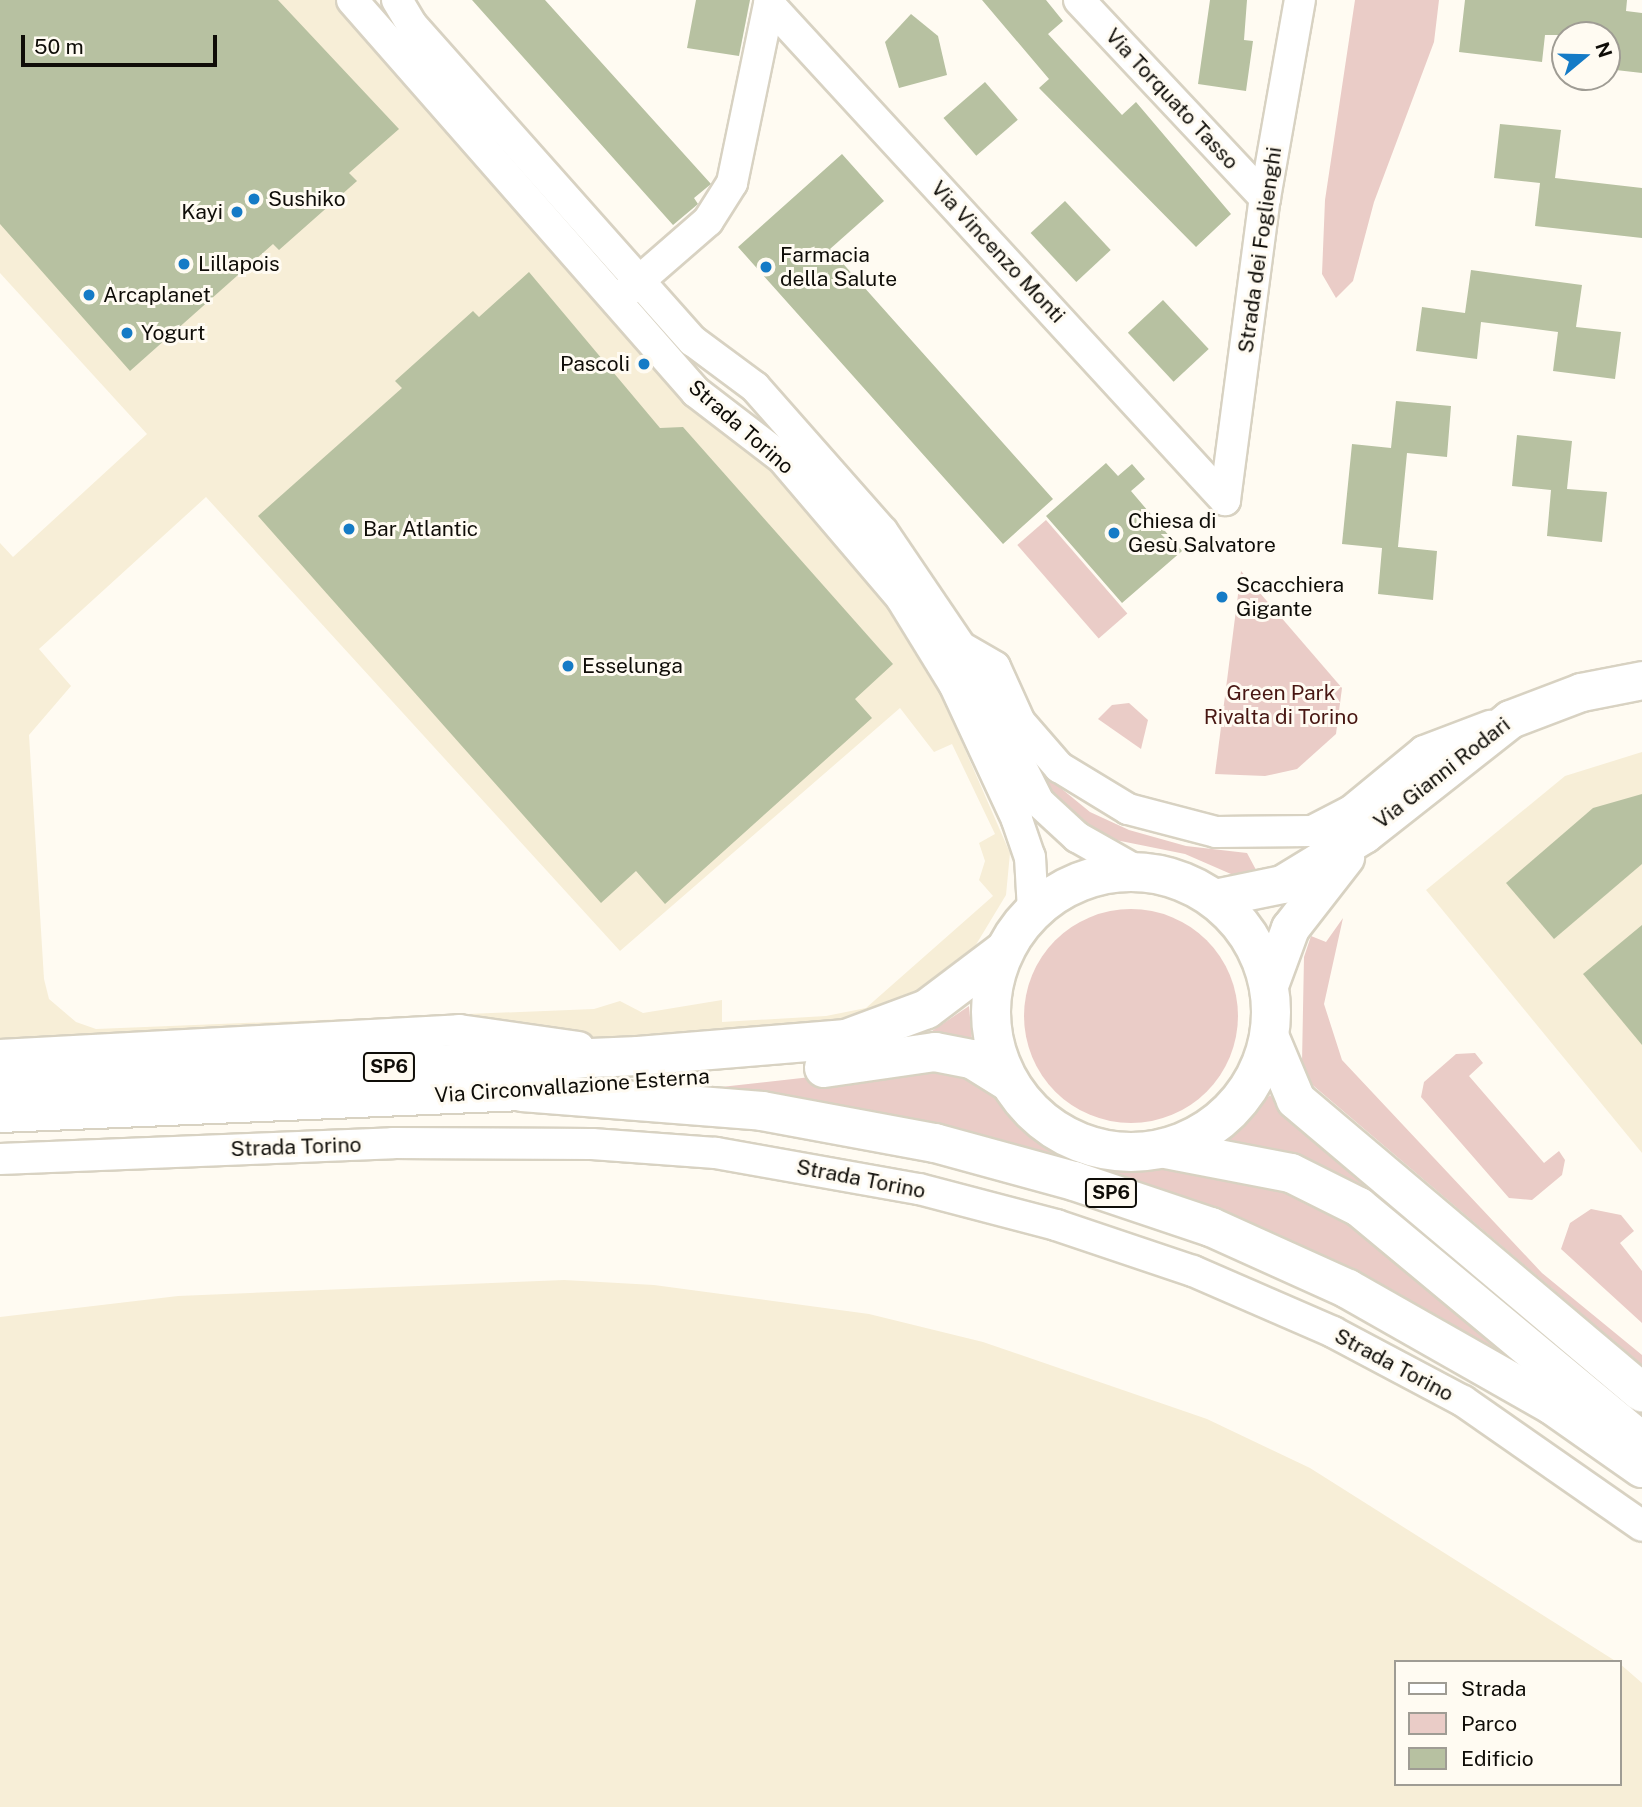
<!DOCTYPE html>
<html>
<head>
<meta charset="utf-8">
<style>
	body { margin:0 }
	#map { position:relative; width:1642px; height:1807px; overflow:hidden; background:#fffbf2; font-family:"Public Sans",sans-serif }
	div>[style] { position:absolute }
	.built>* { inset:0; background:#f7eed7 }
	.green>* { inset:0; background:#eaccc7; transform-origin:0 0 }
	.round { border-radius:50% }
	.building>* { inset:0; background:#b7c1a1; transform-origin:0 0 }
	.roads { filter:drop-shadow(2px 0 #d8d2c2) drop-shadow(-2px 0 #d8d2c2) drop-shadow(0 2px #d8d2c2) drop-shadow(0 -2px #d8d2c2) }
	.minor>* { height:30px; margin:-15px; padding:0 15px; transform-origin:15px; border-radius:15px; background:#fff }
	.tertiary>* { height:37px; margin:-18.5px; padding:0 18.5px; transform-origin:18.5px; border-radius:18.5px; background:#fff }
	.primary>* { height:38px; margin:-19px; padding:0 19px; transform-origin:19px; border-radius:19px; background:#fff }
	.primary>.ring { margin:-19px; padding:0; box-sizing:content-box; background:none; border:38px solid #fff; border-radius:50% }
	.dots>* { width:19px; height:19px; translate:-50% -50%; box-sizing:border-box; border:4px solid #fffbf2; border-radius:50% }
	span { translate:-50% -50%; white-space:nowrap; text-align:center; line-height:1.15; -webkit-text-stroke:6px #fffbf2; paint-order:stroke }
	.shield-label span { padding:2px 5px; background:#fffbf2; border:2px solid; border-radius:5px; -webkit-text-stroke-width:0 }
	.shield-label { font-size:19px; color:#0f0d08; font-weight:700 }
	.street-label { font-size:21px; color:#0f0d08 }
	.poi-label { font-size:21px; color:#0f0d08 }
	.left { translate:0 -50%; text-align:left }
	.right { translate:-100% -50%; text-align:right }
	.park-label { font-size:21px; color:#481713 }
	.legend { position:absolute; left:1394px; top:1660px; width:228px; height:126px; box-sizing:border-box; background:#fffbf2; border:2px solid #9f9c94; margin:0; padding:9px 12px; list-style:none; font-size:21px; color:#0f0d08 }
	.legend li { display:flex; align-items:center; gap:14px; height:35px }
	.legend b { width:35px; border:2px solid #9f9c94 }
	.north { position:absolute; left:1551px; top:21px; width:70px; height:70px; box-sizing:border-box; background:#fffbf2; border:2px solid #9f9c94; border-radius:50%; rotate:71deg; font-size:19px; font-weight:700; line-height:28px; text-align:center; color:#0f0d08 }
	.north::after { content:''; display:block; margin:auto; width:24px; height:32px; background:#157bc6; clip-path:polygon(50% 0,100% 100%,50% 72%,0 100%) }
	.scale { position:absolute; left:21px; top:35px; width:196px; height:32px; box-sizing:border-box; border:4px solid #0f0d08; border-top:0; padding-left:9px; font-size:21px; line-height:24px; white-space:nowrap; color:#0f0d08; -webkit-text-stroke:5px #fffbf2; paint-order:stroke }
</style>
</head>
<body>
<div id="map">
	<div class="built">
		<div style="clip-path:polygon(evenodd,0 0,359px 0,906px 614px,1010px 853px,1006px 895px,974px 948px,913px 998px,828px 1027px,727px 1038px,0 1049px,0 543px,13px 557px,147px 434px,0 273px,0 0,206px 497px,620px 951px,900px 708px,934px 752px,952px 744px,995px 834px,979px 843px,985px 861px,979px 880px,993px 896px,866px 1008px,826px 1016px,722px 1022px,722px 1000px,643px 1013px,620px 1001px,594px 1009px,96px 1029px,76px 1022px,49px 999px,44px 979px,29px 735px,71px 686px,39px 649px,206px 497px)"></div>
		<div style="clip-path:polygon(1642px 752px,1642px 1153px,1426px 890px,1565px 776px)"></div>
		<div style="clip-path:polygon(564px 1280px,654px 1285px,869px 1314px,983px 1342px,1207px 1419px,1310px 1468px,1617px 1662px,1395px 1662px,1395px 1784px,1619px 1784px,1619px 1663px,1642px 1683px,1642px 1807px,0 1807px,0 1317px,178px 1296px)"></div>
	</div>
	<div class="green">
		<div style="clip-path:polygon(1355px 0,1439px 0,1434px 42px,1374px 202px,1353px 281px,1336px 298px,1322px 274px,1325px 200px)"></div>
		<div style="left:1046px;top:520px;width:124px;height:38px;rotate:49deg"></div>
		<div style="clip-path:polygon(1241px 571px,1342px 688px,1336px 734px,1297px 769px,1265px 776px,1215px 774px)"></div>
		<div style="clip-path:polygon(1129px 703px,1148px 720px,1141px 749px,1098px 719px,1112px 705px)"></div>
		<div style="clip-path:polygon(1030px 763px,1090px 812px,1129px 830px,1186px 846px,1247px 853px,1262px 881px,1247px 881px,1185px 854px,1091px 835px,1042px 793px)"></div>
		<div class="round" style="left:1024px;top:909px;width:214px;height:214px"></div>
		<div style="clip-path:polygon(1343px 918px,1324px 1004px,1342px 1060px,1542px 1273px,1642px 1355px,1642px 1365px,1309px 1082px,1302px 1062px,1304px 957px,1311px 936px,1326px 942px)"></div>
		<div style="clip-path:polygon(969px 1006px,972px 1039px,926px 1035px)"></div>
		<div style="clip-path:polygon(1475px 1053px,1483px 1063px,1469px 1076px,1544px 1163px,1559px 1151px,1565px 1160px,1562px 1175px,1532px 1200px,1509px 1198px,1421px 1097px,1424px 1082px,1456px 1054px)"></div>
		<div style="clip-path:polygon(926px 1064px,951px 1064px,986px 1085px,1022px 1130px,1078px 1161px,1113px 1169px,1201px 1168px,1304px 1192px,1414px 1263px,1534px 1379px,1382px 1291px,703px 1089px)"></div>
		<div style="clip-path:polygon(1270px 1095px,1292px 1124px,1402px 1214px,1272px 1150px,1228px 1140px)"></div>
		<div style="clip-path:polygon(1591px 1209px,1621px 1215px,1634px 1231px,1620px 1243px,1642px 1271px,1642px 1323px,1561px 1249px,1570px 1223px)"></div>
	</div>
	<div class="building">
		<div style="clip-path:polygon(0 0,278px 0,399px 129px,349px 173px,357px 181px,279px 250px,273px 244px,130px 371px,0 224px)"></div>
		<div style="clip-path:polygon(472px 0,545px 0,711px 184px,694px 198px,698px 204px,673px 225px)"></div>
		<div style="clip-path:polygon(696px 0,750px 0,739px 56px,687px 48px)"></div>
		<div style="clip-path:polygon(982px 0,1046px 0,1063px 21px,1048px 34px,1122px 115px,1136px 102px,1231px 214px,1196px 247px,1039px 88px,1049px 79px)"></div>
		<div style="clip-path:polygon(1210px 0,1247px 0,1244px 40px,1253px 41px,1246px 91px,1198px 84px)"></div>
		<div style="clip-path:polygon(1465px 0,1627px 0,1626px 11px,1642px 13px,1642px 73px,1607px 69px,1607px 35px,1545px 35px,1542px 62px,1459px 52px)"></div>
		<div style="clip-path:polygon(911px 14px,938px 36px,947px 75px,899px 88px,885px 42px)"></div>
		<div style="left:985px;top:82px;width:50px;height:55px;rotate:49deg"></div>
		<div style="clip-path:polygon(1500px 124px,1561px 130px,1555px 178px,1642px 188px,1642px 238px,1535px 226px,1540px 183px,1494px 178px)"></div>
		<div style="clip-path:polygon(842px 154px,884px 201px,830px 249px,1053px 499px,1003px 544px,738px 247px)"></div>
		<div style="left:1065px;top:201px;width:67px;height:47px;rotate:47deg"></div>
		<div style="clip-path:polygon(1471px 270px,1582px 285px,1576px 327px,1621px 332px,1615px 379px,1553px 371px,1558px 332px,1481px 322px,1477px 359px,1416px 351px,1422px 307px,1465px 313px)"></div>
		<div style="clip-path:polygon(529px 272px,660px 428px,683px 427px,893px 664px,855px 699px,872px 718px,665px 904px,636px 871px,601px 903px,258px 516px,402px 388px,395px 381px,473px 311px,479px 317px)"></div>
		<div style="left:1163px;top:300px;width:67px;height:48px;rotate:47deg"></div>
		<div style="clip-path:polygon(1396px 401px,1451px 406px,1447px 457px,1407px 453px,1398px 547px,1437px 551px,1433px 600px,1378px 594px,1382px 548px,1342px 544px,1352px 444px,1391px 448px)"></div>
		<div style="clip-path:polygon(1517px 435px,1572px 441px,1567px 489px,1607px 492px,1602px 542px,1547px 536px,1551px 490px,1512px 486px)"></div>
		<div style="clip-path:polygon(1106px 463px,1118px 476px,1132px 464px,1145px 479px,1131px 491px,1182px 551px,1122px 603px,1046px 516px)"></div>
		<div style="clip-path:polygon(1642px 794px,1642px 864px,1554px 939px,1506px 883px,1593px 808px)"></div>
		<div style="clip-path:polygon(1642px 925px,1642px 1045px,1583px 974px)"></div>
	</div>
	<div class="roads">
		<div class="minor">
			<div style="left:352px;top:0;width:522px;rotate:48.73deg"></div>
			<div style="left:696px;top:392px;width:108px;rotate:37.5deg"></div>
			<div style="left:782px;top:458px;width:184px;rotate:49.6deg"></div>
			<div style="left:901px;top:598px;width:101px;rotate:58.4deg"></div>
			<div style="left:954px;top:684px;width:150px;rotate:65.1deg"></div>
			<div style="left:1017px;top:820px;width:39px;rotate:71deg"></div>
			<div style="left:1030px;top:857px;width:54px;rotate:86.8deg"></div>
			<div style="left:397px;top:0;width:29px;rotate:59deg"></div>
			<div style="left:412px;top:25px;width:423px;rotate:48.4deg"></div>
			<div style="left:693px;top:341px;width:77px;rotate:36.6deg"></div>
			<div style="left:755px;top:387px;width:193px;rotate:48.6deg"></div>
			<div style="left:883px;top:532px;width:139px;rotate:55.9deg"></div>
			<div style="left:961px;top:647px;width:174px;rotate:63.3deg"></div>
			<div style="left:1039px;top:802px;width:52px;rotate:42.6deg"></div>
			<div style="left:1077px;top:837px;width:69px;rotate:29.5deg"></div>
			<div style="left:1079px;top:0;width:272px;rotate:46.8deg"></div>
			<div style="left:769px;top:4px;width:674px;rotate:47.41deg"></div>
			<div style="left:624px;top:294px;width:111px;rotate:-41deg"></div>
			<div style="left:708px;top:221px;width:45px;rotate:-57.7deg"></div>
			<div style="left:732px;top:183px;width:187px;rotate:-78.3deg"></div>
			<div style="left:1225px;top:500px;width:305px;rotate:-82.5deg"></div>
			<div style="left:1265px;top:198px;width:201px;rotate:-80deg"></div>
			<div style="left:961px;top:647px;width:39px;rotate:30deg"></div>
			<div style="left:995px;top:667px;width:60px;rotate:65.6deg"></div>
			<div style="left:1020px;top:722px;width:60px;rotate:49.1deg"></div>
			<div style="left:1059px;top:767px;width:81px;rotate:31.3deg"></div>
			<div style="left:1128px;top:809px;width:91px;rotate:14.6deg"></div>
			<div style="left:1216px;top:832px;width:96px;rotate:-0.6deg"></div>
			<div style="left:1312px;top:831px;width:44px;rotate:-27.1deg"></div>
			<div style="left:1351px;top:811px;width:94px;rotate:-39.4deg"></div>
			<div style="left:1424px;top:751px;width:71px;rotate:-20.7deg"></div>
			<div style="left:0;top:1055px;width:460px;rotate:-3.1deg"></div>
			<div style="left:459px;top:1030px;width:121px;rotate:8.1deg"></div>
			<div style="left:0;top:1159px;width:393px;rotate:-2.3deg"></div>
			<div style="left:393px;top:1143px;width:199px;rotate:0.3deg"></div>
			<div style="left:592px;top:1144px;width:124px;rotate:4.2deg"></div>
			<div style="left:716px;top:1153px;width:206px;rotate:10.1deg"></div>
			<div style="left:919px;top:1189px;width:142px;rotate:14.7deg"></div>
			<div style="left:1056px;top:1225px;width:145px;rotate:18.6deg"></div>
			<div style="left:1193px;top:1271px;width:153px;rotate:23.5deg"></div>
			<div style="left:1333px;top:1332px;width:147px;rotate:28deg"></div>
			<div style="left:1463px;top:1401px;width:218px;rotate:34.9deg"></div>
		</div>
		<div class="tertiary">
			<div style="left:1214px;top:898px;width:69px;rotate:-11.6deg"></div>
			<div style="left:1282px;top:884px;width:96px;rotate:-31.4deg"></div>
			<div style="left:1364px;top:834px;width:186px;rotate:-38.2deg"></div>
			<div style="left:1510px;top:719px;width:76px;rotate:-20.8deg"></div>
			<div style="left:1581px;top:692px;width:62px;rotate:-11.1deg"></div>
			<div style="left:1269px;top:985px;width:61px;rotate:-69.8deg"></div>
			<div style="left:1290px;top:928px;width:90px;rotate:-52.2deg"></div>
		</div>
		<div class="primary">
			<div class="ring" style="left:991px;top:872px;width:242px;height:242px"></div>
			<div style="left:1270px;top:1038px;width:67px;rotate:67.2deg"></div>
			<div style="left:1296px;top:1100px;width:453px;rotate:40.2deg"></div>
			<div style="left:824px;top:1068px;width:112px;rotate:-8.2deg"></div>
			<div style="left:935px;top:1052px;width:38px;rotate:11deg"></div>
			<div style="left:972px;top:1059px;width:44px;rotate:31.9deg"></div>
			<div style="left:0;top:1083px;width:639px;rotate:-2.42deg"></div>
			<div style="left:638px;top:1056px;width:209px;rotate:-4.7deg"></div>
			<div style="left:846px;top:1039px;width:86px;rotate:-20.3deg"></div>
			<div style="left:927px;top:1009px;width:98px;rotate:-37.1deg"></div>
			<div style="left:522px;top:1092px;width:241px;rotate:4.5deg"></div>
			<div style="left:762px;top:1111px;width:176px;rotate:10.5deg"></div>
			<div style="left:935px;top:1143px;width:144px;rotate:15.3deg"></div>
			<div style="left:1074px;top:1181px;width:145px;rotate:18.6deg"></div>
			<div style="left:1211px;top:1227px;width:150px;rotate:24.3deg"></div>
			<div style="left:1348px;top:1289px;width:235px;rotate:29.6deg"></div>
			<div style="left:1552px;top:1405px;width:110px;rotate:35deg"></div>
			<div style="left:0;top:1113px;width:547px;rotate:-2.41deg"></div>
			<div style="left:1166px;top:1149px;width:127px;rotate:10.9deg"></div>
			<div style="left:1291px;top:1173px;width:76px;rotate:26.6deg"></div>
			<div style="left:1359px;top:1207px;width:359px;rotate:39.7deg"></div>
		</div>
	</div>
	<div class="dots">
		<div style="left:254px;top:199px;background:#157bc6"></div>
		<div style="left:237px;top:212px;background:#157bc6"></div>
		<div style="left:184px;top:264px;background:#157bc6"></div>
		<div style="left:766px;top:267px;background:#157bc6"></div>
		<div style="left:89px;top:295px;background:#157bc6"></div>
		<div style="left:127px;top:333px;background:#157bc6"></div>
		<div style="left:644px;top:364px;background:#157bc6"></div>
		<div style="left:349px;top:529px;background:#157bc6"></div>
		<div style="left:1114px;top:533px;background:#157bc6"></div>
		<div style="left:1222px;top:597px;background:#157bc6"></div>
		<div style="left:568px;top:666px;background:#157bc6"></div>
	</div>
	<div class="shield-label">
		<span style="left:389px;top:1067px">SP6</span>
		<span style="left:1111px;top:1193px">SP6</span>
	</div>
	<div class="street-label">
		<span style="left:1172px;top:99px;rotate:47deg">Via Torquato Tasso</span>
		<span style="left:1260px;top:250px;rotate:-82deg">Strada dei Foglienghi</span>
		<span style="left:998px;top:252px;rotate:47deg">Via Vincenzo Monti</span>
		<span style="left:741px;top:427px;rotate:41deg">Strada Torino</span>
		<span style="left:1442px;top:773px;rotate:-38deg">Via Gianni Rodari</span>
		<span style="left:572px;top:1086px;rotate:-4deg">Via Circonvallazione Esterna</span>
		<span style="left:296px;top:1147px;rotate:-2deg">Strada Torino</span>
		<span style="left:861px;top:1179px;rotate:11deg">Strada Torino</span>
		<span style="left:1394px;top:1365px;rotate:28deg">Strada Torino</span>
	</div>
	<div class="poi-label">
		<span class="left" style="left:268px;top:199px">Sushiko</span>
		<span class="right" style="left:223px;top:212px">Kayi</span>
		<span class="left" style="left:780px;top:267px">Farmacia<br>della Salute</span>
		<span class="left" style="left:198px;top:264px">Lillapois</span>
		<span class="left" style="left:103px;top:295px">Arcaplanet</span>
		<span class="left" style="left:141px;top:333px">Yogurt</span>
		<span class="right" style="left:630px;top:364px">Pascoli</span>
		<span class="left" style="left:1128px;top:533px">Chiesa di<br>Gesù Salvatore</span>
		<span class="left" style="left:363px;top:529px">Bar Atlantic</span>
		<span class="left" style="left:1236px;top:597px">Scacchiera<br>Gigante</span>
		<span class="left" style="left:582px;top:666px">Esselunga</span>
	</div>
	<div class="park-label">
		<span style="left:1281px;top:705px">Green Park<br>Rivalta di Torino</span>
	</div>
	<ul class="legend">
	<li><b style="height:9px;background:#fff"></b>Strada</li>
	<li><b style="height:19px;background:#eaccc7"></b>Parco</li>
	<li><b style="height:19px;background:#b7c1a1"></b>Edificio</li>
	</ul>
	<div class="north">N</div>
	<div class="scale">50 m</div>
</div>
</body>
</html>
